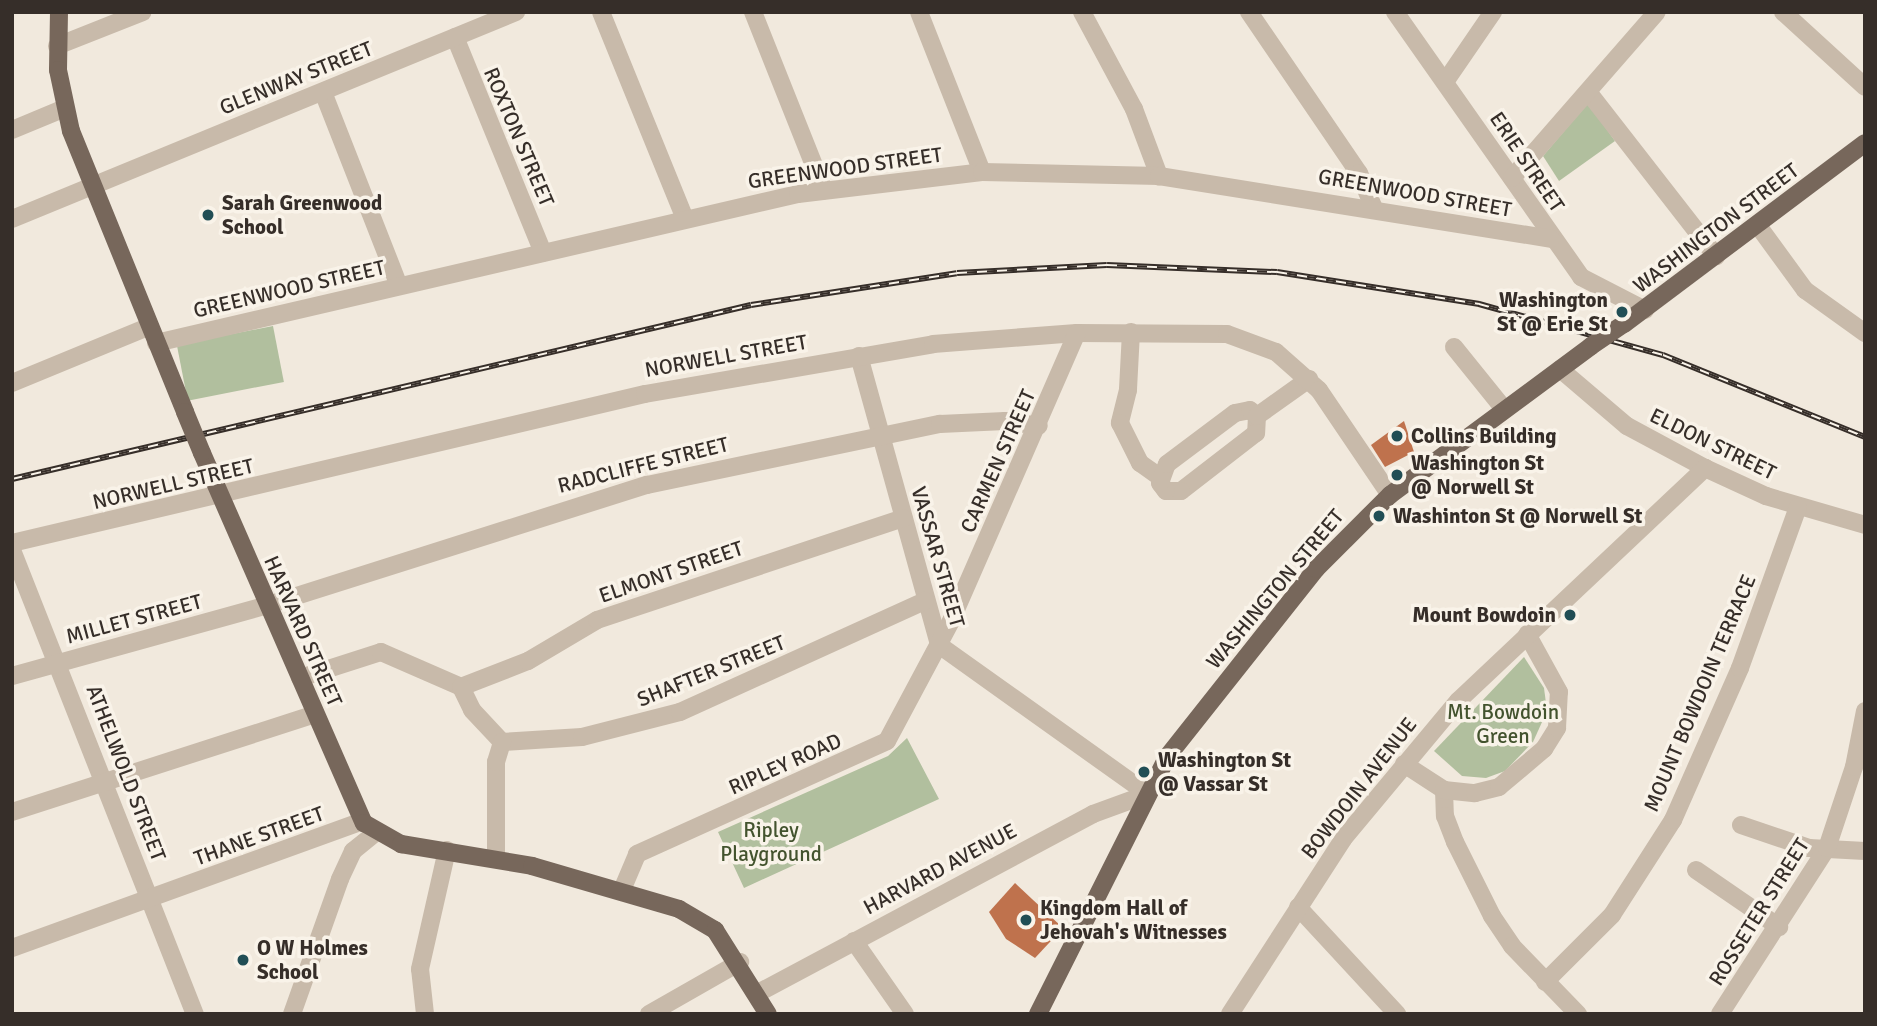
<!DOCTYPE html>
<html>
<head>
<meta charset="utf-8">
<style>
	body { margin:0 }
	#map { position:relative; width:1877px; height:1026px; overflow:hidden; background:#f1e9dd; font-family:Signika,sans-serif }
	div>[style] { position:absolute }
	.green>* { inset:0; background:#b1bf9e; transform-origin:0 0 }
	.building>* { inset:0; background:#bf724d }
	.minor>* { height:18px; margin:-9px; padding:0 9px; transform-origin:9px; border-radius:9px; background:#c8baaa }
	.major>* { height:18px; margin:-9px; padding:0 9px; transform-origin:9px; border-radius:9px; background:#77675b }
	.rail>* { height:6px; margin-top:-3px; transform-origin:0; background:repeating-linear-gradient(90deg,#f9f3e9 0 10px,#362e29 0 20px); box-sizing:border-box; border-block:2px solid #362e29 }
	.major-bridge>* { height:18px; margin:-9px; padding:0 9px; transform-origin:9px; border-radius:9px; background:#77675b }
	.dots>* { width:19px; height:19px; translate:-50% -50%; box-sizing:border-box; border:4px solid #f9f3e9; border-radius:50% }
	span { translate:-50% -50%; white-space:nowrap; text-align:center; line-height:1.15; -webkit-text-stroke:7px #f9f3e9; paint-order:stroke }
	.street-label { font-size:21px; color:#362e29 }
	.poi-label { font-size:21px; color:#362e29; font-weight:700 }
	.left { translate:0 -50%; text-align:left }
	.right { translate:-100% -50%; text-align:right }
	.park-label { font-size:21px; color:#43532e }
	.frame { position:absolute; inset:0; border:14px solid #362e29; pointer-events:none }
</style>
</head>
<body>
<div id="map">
	<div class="green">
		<div style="clip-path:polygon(1588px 103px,1615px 141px,1559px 181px,1543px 156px)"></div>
		<div style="left:273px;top:326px;width:57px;height:98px;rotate:79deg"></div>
		<div style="clip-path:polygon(1524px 657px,1544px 688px,1547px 711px,1533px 742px,1505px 771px,1486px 778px,1462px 776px,1434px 751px)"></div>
		<div style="clip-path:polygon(907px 738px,939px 799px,744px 888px,718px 832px,888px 756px)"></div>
	</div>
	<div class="building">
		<div style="clip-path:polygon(1404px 421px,1414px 452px,1385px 467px,1371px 445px)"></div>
		<div style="clip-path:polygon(1015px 883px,1063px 928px,1035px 958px,1006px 939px,989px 912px)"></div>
	</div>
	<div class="minor">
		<div style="left:601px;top:12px;width:223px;rotate:67.9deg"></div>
		<div style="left:753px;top:12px;width:192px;rotate:68.3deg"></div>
		<div style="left:919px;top:12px;width:172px;rotate:68.5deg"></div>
		<div style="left:1082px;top:12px;width:110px;rotate:61.8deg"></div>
		<div style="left:1134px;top:109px;width:72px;rotate:69.5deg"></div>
		<div style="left:1249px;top:12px;width:195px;rotate:55.7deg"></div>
		<div style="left:1359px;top:173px;width:38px;rotate:67deg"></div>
		<div style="left:1395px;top:12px;width:324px;rotate:54.9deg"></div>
		<div style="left:1581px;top:277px;width:72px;rotate:27.3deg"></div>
		<div style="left:1783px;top:12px;width:111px;rotate:42.4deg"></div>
		<div style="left:455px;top:37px;width:233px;rotate:67.8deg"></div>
		<div style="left:57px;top:46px;width:92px;rotate:-21.6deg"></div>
		<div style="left:1445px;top:82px;width:85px;rotate:-55.6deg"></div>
		<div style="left:323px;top:92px;width:208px;rotate:68.6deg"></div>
		<div style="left:1589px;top:93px;width:207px;rotate:52.1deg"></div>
		<div style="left:12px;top:130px;width:57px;rotate:-22.5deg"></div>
		<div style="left:1512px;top:178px;width:220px;rotate:-48.9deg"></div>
		<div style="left:12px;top:219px;width:545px;rotate:-22.33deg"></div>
		<div style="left:1759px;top:227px;width:78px;rotate:53.9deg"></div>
		<div style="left:1805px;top:290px;width:74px;rotate:35.6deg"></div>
		<div style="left:1131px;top:332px;width:58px;rotate:93deg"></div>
		<div style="left:1128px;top:390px;width:34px;rotate:104deg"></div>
		<div style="left:1120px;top:423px;width:45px;rotate:63.4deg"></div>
		<div style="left:1140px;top:463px;width:24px;rotate:35deg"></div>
		<div style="left:156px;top:343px;width:659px;rotate:-13.07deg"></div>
		<div style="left:798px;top:194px;width:185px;rotate:-6.8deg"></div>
		<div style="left:982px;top:172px;width:177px;rotate:1.3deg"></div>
		<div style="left:1159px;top:176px;width:397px;rotate:9.1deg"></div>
		<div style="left:1454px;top:347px;width:80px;rotate:51.1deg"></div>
		<div style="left:859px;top:356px;width:300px;rotate:74.5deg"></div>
		<div style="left:939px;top:645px;width:257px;rotate:35.5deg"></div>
		<div style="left:1560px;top:369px;width:88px;rotate:40.4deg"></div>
		<div style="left:1627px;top:426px;width:89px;rotate:28.3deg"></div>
		<div style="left:1705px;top:468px;width:67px;rotate:24.7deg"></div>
		<div style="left:1766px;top:496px;width:103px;rotate:16.3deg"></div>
		<div style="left:12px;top:383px;width:149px;rotate:-22.4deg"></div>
		<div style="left:1257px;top:416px;width:17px;rotate:93deg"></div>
		<div style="left:1256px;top:433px;width:95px;rotate:142.3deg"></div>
		<div style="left:1181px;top:491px;width:15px;rotate:180deg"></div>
		<div style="left:1166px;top:491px;width:10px;rotate:-127deg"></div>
		<div style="left:1160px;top:483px;width:20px;rotate:-70deg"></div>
		<div style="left:1167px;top:464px;width:85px;rotate:-36.9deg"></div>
		<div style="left:1235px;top:413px;width:15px;rotate:-11deg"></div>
		<div style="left:1250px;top:410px;width:9px;rotate:41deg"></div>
		<div style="left:1257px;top:416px;width:64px;rotate:-35.4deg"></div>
		<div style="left:12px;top:543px;width:650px;rotate:-13.25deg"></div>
		<div style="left:645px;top:394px;width:292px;rotate:-9.8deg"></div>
		<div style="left:933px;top:344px;width:144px;rotate:-4.4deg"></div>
		<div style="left:1077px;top:333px;width:150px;rotate:0.4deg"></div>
		<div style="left:1227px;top:334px;width:52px;rotate:20.2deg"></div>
		<div style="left:1276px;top:352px;width:57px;rotate:41.5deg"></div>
		<div style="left:1319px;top:390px;width:127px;rotate:55.9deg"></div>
		<div style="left:12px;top:550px;width:499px;rotate:68.5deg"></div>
		<div style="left:12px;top:676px;width:266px;rotate:-15.5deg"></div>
		<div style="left:268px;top:605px;width:398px;rotate:-17.6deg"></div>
		<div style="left:647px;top:485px;width:299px;rotate:-11.8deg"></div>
		<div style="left:940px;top:424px;width:65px;rotate:-2.6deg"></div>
		<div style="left:1005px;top:421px;width:34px;rotate:8deg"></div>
		<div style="left:300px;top:678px;width:85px;rotate:-17.8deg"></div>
		<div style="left:381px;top:652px;width:87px;rotate:23.6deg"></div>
		<div style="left:461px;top:687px;width:72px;rotate:-21.2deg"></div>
		<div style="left:528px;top:661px;width:80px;rotate:-30.7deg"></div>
		<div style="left:597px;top:620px;width:323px;rotate:-18.4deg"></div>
		<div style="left:461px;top:687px;width:25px;rotate:64deg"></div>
		<div style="left:472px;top:710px;width:44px;rotate:46.8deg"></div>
		<div style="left:502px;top:742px;width:80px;rotate:-3.6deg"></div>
		<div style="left:582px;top:737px;width:101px;rotate:-14.3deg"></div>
		<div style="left:680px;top:712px;width:269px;rotate:-24.4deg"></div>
		<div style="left:1404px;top:764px;width:48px;rotate:33deg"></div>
		<div style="left:1444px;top:790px;width:26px;rotate:88deg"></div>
		<div style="left:1445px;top:816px;width:28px;rotate:69deg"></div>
		<div style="left:1455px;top:842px;width:83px;rotate:63.4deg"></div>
		<div style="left:1492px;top:916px;width:36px;rotate:56deg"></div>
		<div style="left:1512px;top:946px;width:95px;rotate:45.9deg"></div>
		<div style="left:1444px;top:790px;width:31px;rotate:6deg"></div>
		<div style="left:1475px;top:793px;width:25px;rotate:-14deg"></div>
		<div style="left:1499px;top:787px;width:59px;rotate:-40.2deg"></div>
		<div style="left:1544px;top:749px;width:25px;rotate:-58deg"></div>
		<div style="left:1557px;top:728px;width:36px;rotate:-87deg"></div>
		<div style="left:1559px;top:692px;width:66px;rotate:-118.9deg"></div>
		<div style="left:12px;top:812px;width:318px;rotate:-17.9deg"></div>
		<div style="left:1741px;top:825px;width:72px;rotate:18.7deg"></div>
		<div style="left:1809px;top:848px;width:56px;rotate:3.1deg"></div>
		<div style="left:496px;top:858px;width:96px;rotate:-90deg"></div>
		<div style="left:496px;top:762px;width:21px;rotate:-73deg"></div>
		<div style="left:1696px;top:870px;width:101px;rotate:34.5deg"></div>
		<div style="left:622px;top:890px;width:39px;rotate:-67deg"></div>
		<div style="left:637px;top:854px;width:274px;rotate:-24.3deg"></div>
		<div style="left:887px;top:741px;width:136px;rotate:-61.9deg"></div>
		<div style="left:951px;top:621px;width:314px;rotate:-66.4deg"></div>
		<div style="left:1298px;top:907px;width:146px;rotate:47.2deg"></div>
		<div style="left:854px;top:941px;width:89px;rotate:55.1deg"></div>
		<div style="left:12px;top:948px;width:373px;rotate:-19.9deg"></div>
		<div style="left:1545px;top:982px;width:95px;rotate:-45deg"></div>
		<div style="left:1612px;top:915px;width:113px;rotate:-57.3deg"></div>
		<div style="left:1673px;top:820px;width:166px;rotate:-66.2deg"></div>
		<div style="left:1740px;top:668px;width:171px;rotate:-70.2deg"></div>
		<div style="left:758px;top:993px;width:380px;rotate:-28.1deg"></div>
		<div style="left:1093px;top:814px;width:59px;rotate:-20deg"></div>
		<div style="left:292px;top:1014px;width:143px;rotate:-70.4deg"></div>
		<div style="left:340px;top:879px;width:31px;rotate:-65deg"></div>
		<div style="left:353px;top:851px;width:28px;rotate:-39deg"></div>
		<div style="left:425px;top:1014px;width:45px;rotate:-96.3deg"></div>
		<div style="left:420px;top:969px;width:122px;rotate:-77.2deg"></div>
		<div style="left:649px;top:1014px;width:105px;rotate:-29.7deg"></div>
		<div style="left:1230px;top:1014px;width:208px;rotate:-57.1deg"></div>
		<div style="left:1343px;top:839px;width:180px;rotate:-50.2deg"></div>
		<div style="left:1458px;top:701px;width:340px;rotate:-43.3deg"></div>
		<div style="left:1720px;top:1014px;width:197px;rotate:-57.2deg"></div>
		<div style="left:1827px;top:848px;width:85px;rotate:-71.6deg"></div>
		<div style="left:1854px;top:767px;width:57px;rotate:-78.9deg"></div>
	</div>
	<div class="major">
		<div style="left:59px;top:12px;width:58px;rotate:91deg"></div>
		<div style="left:58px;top:70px;width:62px;rotate:78deg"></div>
		<div style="left:71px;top:131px;width:303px;rotate:67.9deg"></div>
		<div style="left:1624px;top:324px;width:301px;rotate:-36.9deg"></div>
		<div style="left:202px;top:453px;width:404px;rotate:66.4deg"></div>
		<div style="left:364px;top:823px;width:43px;rotate:29.6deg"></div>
		<div style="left:401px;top:844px;width:133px;rotate:9.5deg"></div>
		<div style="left:532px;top:866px;width:153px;rotate:16.3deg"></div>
		<div style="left:679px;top:909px;width:42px;rotate:30.3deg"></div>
		<div style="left:715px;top:930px;width:99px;rotate:57.8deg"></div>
		<div style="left:1038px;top:1014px;width:288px;rotate:-63.3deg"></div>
		<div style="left:1167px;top:757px;width:240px;rotate:-51.6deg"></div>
		<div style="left:1316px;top:569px;width:105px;rotate:-45deg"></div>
		<div style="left:1390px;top:495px;width:250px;rotate:-36.5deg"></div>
	</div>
	<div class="rail">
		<div style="left:12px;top:479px;width:759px;rotate:-13.25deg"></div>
		<div style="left:751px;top:305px;width:208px;rotate:-8.8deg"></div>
		<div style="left:957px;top:273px;width:150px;rotate:-3.1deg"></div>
		<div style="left:1107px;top:265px;width:170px;rotate:2.4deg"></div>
		<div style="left:1277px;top:272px;width:205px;rotate:9deg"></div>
		<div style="left:1479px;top:304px;width:191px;rotate:15.5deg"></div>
		<div style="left:1663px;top:355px;width:218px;rotate:22.1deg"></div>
	</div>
	<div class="major-bridge">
		<div style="left:1591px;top:346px;width:40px;rotate:-34deg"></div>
		<div style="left:185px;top:412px;width:44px;rotate:67.5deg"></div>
	</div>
	<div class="dots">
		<div style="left:208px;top:215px;background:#214e55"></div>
		<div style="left:1622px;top:312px;background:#214e55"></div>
		<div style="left:1397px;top:436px;background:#214e55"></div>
		<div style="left:1397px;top:475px;background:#214e55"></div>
		<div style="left:1379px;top:516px;background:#214e55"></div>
		<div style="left:1570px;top:615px;background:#214e55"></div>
		<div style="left:1144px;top:772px;background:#214e55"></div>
		<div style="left:1026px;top:920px;background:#214e55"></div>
		<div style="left:243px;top:960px;background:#214e55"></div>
	</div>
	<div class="street-label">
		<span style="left:296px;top:78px;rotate:-22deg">GLENWAY STREET</span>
		<span style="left:519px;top:137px;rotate:67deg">ROXTON STREET</span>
		<span style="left:1527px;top:162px;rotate:56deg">ERIE STREET</span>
		<span style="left:845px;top:168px;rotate:-8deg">GREENWOOD STREET</span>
		<span style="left:1415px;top:193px;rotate:10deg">GREENWOOD STREET</span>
		<span style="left:1716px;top:228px;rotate:-37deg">WASHINGTON STREET</span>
		<span style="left:289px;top:289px;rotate:-13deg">GREENWOOD STREET</span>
		<span style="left:726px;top:356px;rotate:-10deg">NORWELL STREET</span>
		<span style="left:1713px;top:444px;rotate:26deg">ELDON STREET</span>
		<span style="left:998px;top:461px;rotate:-66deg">CARMEN STREET</span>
		<span style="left:643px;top:465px;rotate:-14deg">RADCLIFFE STREET</span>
		<span style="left:173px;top:484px;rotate:-13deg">NORWELL STREET</span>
		<span style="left:938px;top:557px;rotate:74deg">VASSAR STREET</span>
		<span style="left:671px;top:572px;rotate:-19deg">ELMONT STREET</span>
		<span style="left:1275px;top:589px;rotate:-50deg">WASHINGTON STREET</span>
		<span style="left:134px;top:619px;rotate:-15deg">MILLET STREET</span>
		<span style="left:303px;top:631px;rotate:66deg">HARVARD STREET</span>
		<span style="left:711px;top:671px;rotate:-22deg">SHAFTER STREET</span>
		<span style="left:1700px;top:693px;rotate:-67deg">MOUNT BOWDOIN TERRACE</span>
		<span style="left:785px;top:764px;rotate:-24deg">RIPLEY ROAD</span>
		<span style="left:126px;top:773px;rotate:69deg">ATHELWOLD STREET</span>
		<span style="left:1359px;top:788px;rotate:-52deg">BOWDOIN AVENUE</span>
		<span style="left:259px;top:836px;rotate:-20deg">THANE STREET</span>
		<span style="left:940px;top:869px;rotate:-28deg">HARVARD AVENUE</span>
		<span style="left:1759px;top:912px;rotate:-58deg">ROSSETER STREET</span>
	</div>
	<div class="poi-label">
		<span class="left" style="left:222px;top:215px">Sarah Greenwood<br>School</span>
		<span class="right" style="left:1608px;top:312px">Washington<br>St @ Erie St</span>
		<span class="left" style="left:1411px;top:436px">Collins Building</span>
		<span class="left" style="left:1411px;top:475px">Washington St<br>@ Norwell St</span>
		<span class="left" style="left:1393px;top:516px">Washinton St @ Norwell St</span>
		<span class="right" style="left:1556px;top:615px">Mount Bowdoin</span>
		<span class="left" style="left:1158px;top:772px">Washington St<br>@ Vassar St</span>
		<span class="left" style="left:1040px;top:920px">Kingdom Hall of<br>Jehovah's Witnesses</span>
		<span class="left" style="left:257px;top:960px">O W Holmes<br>School</span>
	</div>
	<div class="park-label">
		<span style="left:1503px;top:724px">Mt. Bowdoin<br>Green</span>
		<span style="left:771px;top:842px">Ripley<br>Playground</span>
	</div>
	<div class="frame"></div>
</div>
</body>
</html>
